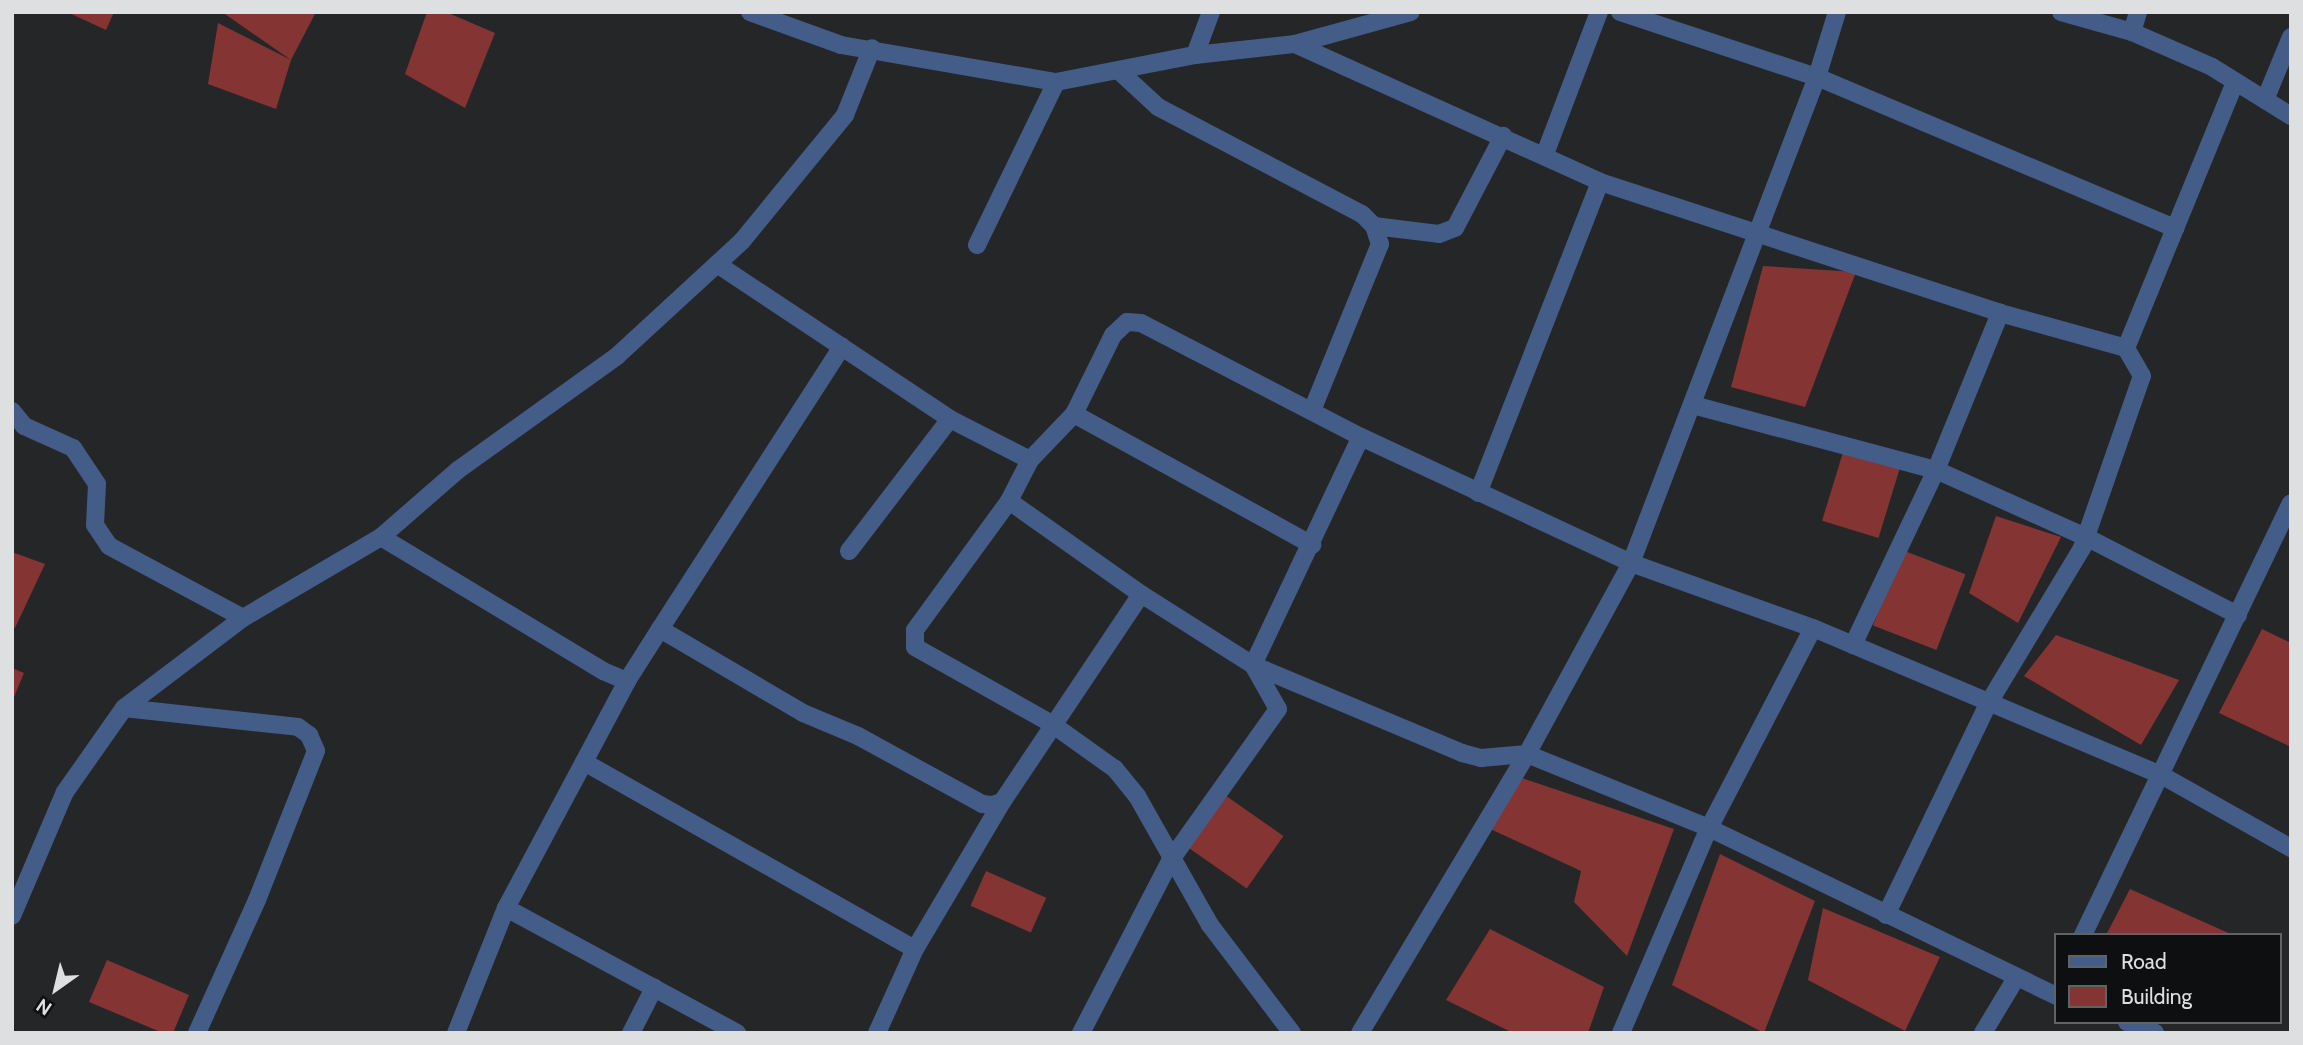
<!DOCTYPE html>
<html>
<head>
<meta charset="utf-8">
<style>
	body { margin:0 }
	#map { position:relative; width:2303px; height:1045px; overflow:hidden; background:#242628; font-family:Cabin,sans-serif }
	div>[style] { position:absolute }
	.building>* { inset:0; background:#843433; transform-origin:0 0 }
	.street>* { height:18px; margin:-9px; padding:0 9px; transform-origin:9px; border-radius:9px; background:#445c88 }
	span { translate:-50% -50%; white-space:nowrap; text-align:center; line-height:1.15; -webkit-text-stroke:5px #0e0f10; paint-order:stroke }
	.frame { position:absolute; inset:0; border:14px solid #dedfe1; pointer-events:none }
	.legend { position:absolute; left:2054px; top:933px; width:228px; height:91px; box-sizing:border-box; background:#0e0f10; border:2px solid #616264; margin:0; padding:9px 12px; list-style:none; font-size:21px; color:#dedfe1 }
	.legend li { display:flex; align-items:center; gap:14px; height:35px }
	.legend b { width:35px; border:2px solid #616264 }
	.north { position:absolute; left:21px; top:954px; width:70px; height:70px; -webkit-text-stroke:5px #0e0f10; paint-order:stroke; rotate:214deg; font-size:19px; font-weight:700; line-height:28px; text-align:center; color:#dedfe1 }
	.north::after { content:''; display:block; margin:auto; width:24px; height:32px; background:#dedfe1; clip-path:polygon(50% 0,100% 100%,50% 72%,0 100%) }
</style>
</head>
<body>
<div id="map">
	<div class="building">
		<div style="clip-path:polygon(67px 12px,114px 12px,106px 30px)"></div>
		<div style="clip-path:polygon(222px 12px,316px 12px,291px 60px,276px 109px,208px 84px,218px 23px,291px 60px)"></div>
		<div style="clip-path:polygon(427px 12px,446px 12px,495px 33px,465px 108px,405px 74px)"></div>
		<div style="clip-path:polygon(1763px 266px,1856px 272px,1805px 407px,1731px 387px)"></div>
		<div style="left:1844px;top:449px;width:59px;height:75px;rotate:17deg"></div>
		<div style="clip-path:polygon(1996px 516px,2061px 537px,2018px 623px,1969px 593px)"></div>
		<div style="left:1902px;top:550px;width:68px;height:81px;rotate:21deg"></div>
		<div style="clip-path:polygon(12px 552px,45px 564px,15px 628px,12px 627px)"></div>
		<div style="clip-path:polygon(2262px 629px,2291px 643px,2291px 747px,2219px 713px)"></div>
		<div style="clip-path:polygon(2056px 635px,2179px 680px,2141px 745px,2024px 676px)"></div>
		<div style="clip-path:polygon(12px 668px,24px 673px,12px 702px)"></div>
		<div style="clip-path:polygon(1522px 778px,1674px 829px,1627px 956px,1574px 902px,1581px 871px,1486px 827px)"></div>
		<div style="left:1222px;top:793px;width:75px;height:64px;rotate:35deg"></div>
		<div style="clip-path:polygon(1720px 854px,1815px 901px,1764px 1033px,1672px 985px)"></div>
		<div style="left:986px;top:871px;width:66px;height:38px;rotate:24deg"></div>
		<div style="clip-path:polygon(2130px 889px,2233px 935px,2106px 935px)"></div>
		<div style="clip-path:polygon(1823px 908px,1940px 957px,1905px 1031px,1808px 980px)"></div>
		<div style="clip-path:polygon(1490px 929px,1604px 987px,1588px 1033px,1513px 1033px,1446px 1000px)"></div>
		<div style="clip-path:polygon(107px 960px,189px 995px,173px 1033px,163px 1033px,89px 1002px)"></div>
	</div>
	<div class="street">
		<div style="left:750px;top:12px;width:97px;rotate:19.9deg"></div>
		<div style="left:841px;top:45px;width:218px;rotate:9.8deg"></div>
		<div style="left:1056px;top:82px;width:142px;rotate:-11deg"></div>
		<div style="left:1195px;top:55px;width:101px;rotate:-6.3deg"></div>
		<div style="left:1295px;top:44px;width:120px;rotate:-15.4deg"></div>
		<div style="left:1620px;top:12px;width:207px;rotate:18.3deg"></div>
		<div style="left:1817px;top:77px;width:389px;rotate:22.9deg"></div>
		<div style="left:2061px;top:12px;width:74px;rotate:15.7deg"></div>
		<div style="left:2132px;top:32px;width:87px;rotate:23.6deg"></div>
		<div style="left:2212px;top:67px;width:93px;rotate:31.8deg"></div>
		<div style="left:2132px;top:32px;width:21px;rotate:-73deg"></div>
		<div style="left:1295px;top:44px;width:335px;rotate:24.3deg"></div>
		<div style="left:1600px;top:182px;width:334px;rotate:111.4deg"></div>
		<div style="left:1195px;top:55px;width:46px;rotate:-69.6deg"></div>
		<div style="left:1119px;top:71px;width:53px;rotate:42.7deg"></div>
		<div style="left:1158px;top:107px;width:230px;rotate:27.7deg"></div>
		<div style="left:1362px;top:214px;width:17px;rotate:45deg"></div>
		<div style="left:1374px;top:226px;width:19px;rotate:72deg"></div>
		<div style="left:1380px;top:244px;width:180px;rotate:112.2deg"></div>
		<div style="left:2265px;top:100px;width:68px;rotate:-67.6deg"></div>
		<div style="left:1545px;top:154px;width:152px;rotate:-69.2deg"></div>
		<div style="left:1600px;top:182px;width:421px;rotate:18.1deg"></div>
		<div style="left:2000px;top:313px;width:131px;rotate:15.5deg"></div>
		<div style="left:1374px;top:226px;width:65px;rotate:7deg"></div>
		<div style="left:1439px;top:234px;width:17px;rotate:-21deg"></div>
		<div style="left:1455px;top:228px;width:104px;rotate:-62.4deg"></div>
		<div style="left:977px;top:245px;width:181px;rotate:-64.1deg"></div>
		<div style="left:717px;top:264px;width:280px;rotate:33.6deg"></div>
		<div style="left:950px;top:419px;width:90px;rotate:27.1deg"></div>
		<div style="left:1693px;top:405px;width:252px;rotate:15deg"></div>
		<div style="left:1936px;top:470px;width:164px;rotate:24.1deg"></div>
		<div style="left:2086px;top:537px;width:171px;rotate:27.2deg"></div>
		<div style="left:12px;top:411px;width:19px;rotate:51deg"></div>
		<div style="left:24px;top:426px;width:54px;rotate:24.2deg"></div>
		<div style="left:73px;top:448px;width:43px;rotate:56.3deg"></div>
		<div style="left:97px;top:484px;width:41px;rotate:92.8deg"></div>
		<div style="left:95px;top:525px;width:25px;rotate:56deg"></div>
		<div style="left:109px;top:546px;width:152px;rotate:28.2deg"></div>
		<div style="left:1074px;top:414px;width:272px;rotate:28.8deg"></div>
		<div style="left:1009px;top:501px;width:161px;rotate:35.2deg"></div>
		<div style="left:1141px;top:594px;width:133px;rotate:32.4deg"></div>
		<div style="left:1253px;top:665px;width:227px;rotate:22.8deg"></div>
		<div style="left:1462px;top:753px;width:20px;rotate:15deg"></div>
		<div style="left:1481px;top:758px;width:46px;rotate:-5deg"></div>
		<div style="left:1527px;top:754px;width:196px;rotate:22.1deg"></div>
		<div style="left:1709px;top:828px;width:386px;rotate:25.8deg"></div>
		<div style="left:381px;top:537px;width:259px;rotate:31.1deg"></div>
		<div style="left:603px;top:671px;width:26px;rotate:23deg"></div>
		<div style="left:627px;top:681px;width:62px;rotate:-57.6deg"></div>
		<div style="left:660px;top:629px;width:166px;rotate:30.4deg"></div>
		<div style="left:803px;top:713px;width:60px;rotate:22.7deg"></div>
		<div style="left:858px;top:736px;width:141px;rotate:28.7deg"></div>
		<div style="left:982px;top:804px;width:10px;rotate:6deg"></div>
		<div style="left:992px;top:805px;width:10px;rotate:-17deg"></div>
		<div style="left:1002px;top:802px;width:250px;rotate:-56.2deg"></div>
		<div style="left:849px;top:551px;width:166px;rotate:-52.6deg"></div>
		<div style="left:660px;top:629px;width:336px;rotate:-57.2deg"></div>
		<div style="left:1853px;top:645px;width:194px;rotate:-64.6deg"></div>
		<div style="left:1936px;top:470px;width:170px;rotate:-67.8deg"></div>
		<div style="left:124px;top:708px;width:175px;rotate:6.2deg"></div>
		<div style="left:298px;top:727px;width:14px;rotate:36deg"></div>
		<div style="left:309px;top:735px;width:17px;rotate:66deg"></div>
		<div style="left:316px;top:751px;width:160px;rotate:111.6deg"></div>
		<div style="left:257px;top:900px;width:146px;rotate:114.3deg"></div>
		<div style="left:584px;top:762px;width:380px;rotate:29.5deg"></div>
		<div style="left:506px;top:908px;width:263px;rotate:28.4deg"></div>
		<div style="left:1886px;top:915px;width:234px;rotate:-64.2deg"></div>
		<div style="left:1988px;top:704px;width:182px;rotate:-58.9deg"></div>
		<div style="left:2082px;top:548px;width:182px;rotate:-70.8deg"></div>
		<div style="left:2142px;top:376px;width:32px;rotate:-120deg"></div>
		<div style="left:2126px;top:348px;width:287px;rotate:-67.7deg"></div>
		<div style="left:12px;top:916px;width:135px;rotate:-66.9deg"></div>
		<div style="left:65px;top:792px;width:103px;rotate:-54.9deg"></div>
		<div style="left:124px;top:708px;width:149px;rotate:-37.1deg"></div>
		<div style="left:243px;top:618px;width:160px;rotate:-30.4deg"></div>
		<div style="left:381px;top:537px;width:102px;rotate:-41deg"></div>
		<div style="left:458px;top:470px;width:196px;rotate:-35.6deg"></div>
		<div style="left:617px;top:356px;width:170px;rotate:-42.6deg"></div>
		<div style="left:742px;top:241px;width:163px;rotate:-50.7deg"></div>
		<div style="left:845px;top:115px;width:72px;rotate:-68.1deg"></div>
		<div style="left:2083px;top:935px;width:479px;rotate:-64.3deg"></div>
		<div style="left:2127px;top:1022px;width:30px;rotate:21deg"></div>
		<div style="left:456px;top:1033px;width:135px;rotate:-68.2deg"></div>
		<div style="left:506px;top:908px;width:257px;rotate:-61.9deg"></div>
		<div style="left:631px;top:1033px;width:51px;rotate:-62.9deg"></div>
		<div style="left:877px;top:1033px;width:92px;rotate:-65.7deg"></div>
		<div style="left:915px;top:949px;width:171px;rotate:-59.4deg"></div>
		<div style="left:1081px;top:1033px;width:194px;rotate:-62.6deg"></div>
		<div style="left:1170px;top:861px;width:186px;rotate:-54.6deg"></div>
		<div style="left:1278px;top:709px;width:51px;rotate:-119.6deg"></div>
		<div style="left:1253px;top:665px;width:252px;rotate:-64.7deg"></div>
		<div style="left:1292px;top:1033px;width:136px;rotate:-127.2deg"></div>
		<div style="left:1210px;top:925px;width:148px;rotate:-119.5deg"></div>
		<div style="left:1137px;top:796px;width:35px;rotate:-129deg"></div>
		<div style="left:1115px;top:769px;width:77px;rotate:-144.5deg"></div>
		<div style="left:1052px;top:724px;width:157px;rotate:-150.7deg"></div>
		<div style="left:915px;top:647px;width:17px;rotate:-90deg"></div>
		<div style="left:915px;top:630px;width:160px;rotate:-53.9deg"></div>
		<div style="left:1009px;top:501px;width:46px;rotate:-62.9deg"></div>
		<div style="left:1030px;top:460px;width:64px;rotate:-46.3deg"></div>
		<div style="left:1074px;top:414px;width:88px;rotate:-63.7deg"></div>
		<div style="left:1113px;top:335px;width:19px;rotate:-43deg"></div>
		<div style="left:1127px;top:322px;width:14px;rotate:4deg"></div>
		<div style="left:1141px;top:323px;width:248px;rotate:27.4deg"></div>
		<div style="left:1361px;top:437px;width:298px;rotate:25deg"></div>
		<div style="left:1631px;top:563px;width:193px;rotate:19.7deg"></div>
		<div style="left:1813px;top:628px;width:380px;rotate:22.9deg"></div>
		<div style="left:2163px;top:776px;width:147px;rotate:29.4deg"></div>
		<div style="left:1360px;top:1033px;width:325px;rotate:-59.1deg"></div>
		<div style="left:1527px;top:754px;width:217px;rotate:-61.4deg"></div>
		<div style="left:1631px;top:563px;width:520px;rotate:-69.06deg"></div>
		<div style="left:1817px;top:77px;width:68px;rotate:-72.9deg"></div>
		<div style="left:1621px;top:1033px;width:223px;rotate:-66.8deg"></div>
		<div style="left:1709px;top:828px;width:225px;rotate:-62.5deg"></div>
		<div style="left:1983px;top:1033px;width:64px;rotate:-59deg"></div>
	</div>
	<div class="frame"></div>
	<ul class="legend">
	<li><b style="height:9px;background:#445c88"></b>Road</li>
	<li><b style="height:19px;background:#843433"></b>Building</li>
	</ul>
	<div class="north">N</div>
</div>
</body>
</html>
